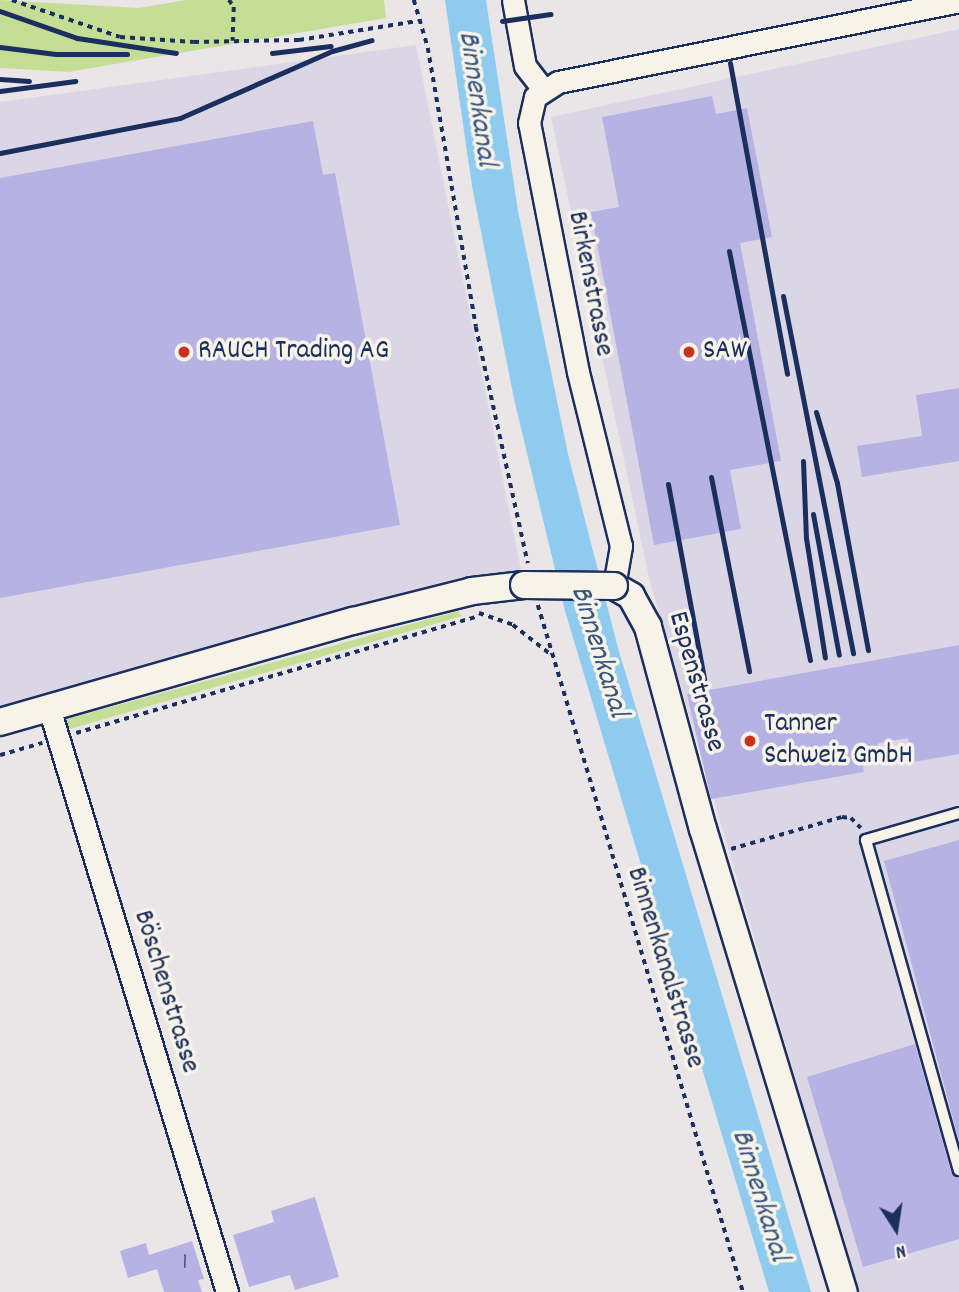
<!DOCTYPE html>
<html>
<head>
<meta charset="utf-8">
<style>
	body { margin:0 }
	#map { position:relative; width:959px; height:1292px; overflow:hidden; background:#eae6e7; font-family:Dekko,sans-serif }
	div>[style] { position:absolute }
	.built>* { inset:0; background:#dad6e6 }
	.green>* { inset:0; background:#c5de95 }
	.water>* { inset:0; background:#8ecbef }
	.building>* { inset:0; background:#b6b2e4 }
	.path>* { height:3.5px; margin-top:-1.75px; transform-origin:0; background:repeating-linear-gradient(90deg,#1b2f5e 0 5px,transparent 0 10px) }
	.roads { filter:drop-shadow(2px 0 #1b2f5e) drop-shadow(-2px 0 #1b2f5e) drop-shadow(0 2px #1b2f5e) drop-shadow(0 -2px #1b2f5e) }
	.service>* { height:10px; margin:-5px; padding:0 5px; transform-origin:5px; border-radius:5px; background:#f7f3e8 }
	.minor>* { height:21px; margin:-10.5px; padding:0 10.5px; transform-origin:10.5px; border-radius:10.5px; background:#f7f3e8 }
	.tertiary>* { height:26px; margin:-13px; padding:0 13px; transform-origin:13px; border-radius:13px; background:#f7f3e8 }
	.rail>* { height:5px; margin:-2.5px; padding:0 2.5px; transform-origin:2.5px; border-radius:2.5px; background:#1b2f5e }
	.bridges { filter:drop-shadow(2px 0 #1b2f5e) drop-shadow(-2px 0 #1b2f5e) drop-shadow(0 2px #1b2f5e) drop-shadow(0 -2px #1b2f5e) }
	.tertiary-bridge>* { height:26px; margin:-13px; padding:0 13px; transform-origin:13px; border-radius:13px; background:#f7f3e8 }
	.dots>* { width:19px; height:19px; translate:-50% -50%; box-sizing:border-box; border:4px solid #f7f3e8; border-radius:50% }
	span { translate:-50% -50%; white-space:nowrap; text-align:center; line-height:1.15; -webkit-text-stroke:7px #f7f3e8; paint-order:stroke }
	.number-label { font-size:24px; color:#425080 }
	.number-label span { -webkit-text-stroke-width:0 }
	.street-label { font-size:28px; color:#1b2f5e }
	.poi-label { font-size:28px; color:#1b2f5e }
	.left { translate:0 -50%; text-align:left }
	.water-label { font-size:30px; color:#385682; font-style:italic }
	.north { position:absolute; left:861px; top:1194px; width:70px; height:70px; -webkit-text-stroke:5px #f7f3e8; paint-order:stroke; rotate:168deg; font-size:19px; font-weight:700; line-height:28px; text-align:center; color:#1b2f5e }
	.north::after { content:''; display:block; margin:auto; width:24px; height:32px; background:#1b2f5e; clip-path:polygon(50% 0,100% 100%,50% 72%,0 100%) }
</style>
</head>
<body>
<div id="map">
	<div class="built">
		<div style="clip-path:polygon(959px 29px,959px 1292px,858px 1292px,650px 582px,551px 117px)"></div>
		<div style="clip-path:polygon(416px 45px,522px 574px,0 722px,0 102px)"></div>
	</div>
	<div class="green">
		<div style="clip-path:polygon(0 0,139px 8px,186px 0,384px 0,386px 18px,68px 72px,0 68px)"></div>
		<div style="clip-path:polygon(458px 611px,462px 616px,66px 730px,64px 720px)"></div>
	</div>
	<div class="water">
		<div style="clip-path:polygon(445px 0,486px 0,518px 211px,568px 454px,618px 648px,811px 1292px,769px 1292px,565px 611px,514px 399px,472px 186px)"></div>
	</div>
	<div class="building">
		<div style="clip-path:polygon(712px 96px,716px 114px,747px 108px,772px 237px,740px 243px,781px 461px,730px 470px,741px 529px,654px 545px,591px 212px,619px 207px,602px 117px)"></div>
		<div style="clip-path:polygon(313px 121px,323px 175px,335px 173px,400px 525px,0 598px,0 178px)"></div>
		<div style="clip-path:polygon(959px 388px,959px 461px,862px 477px,857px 446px,922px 436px,916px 395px)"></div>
		<div style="clip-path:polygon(959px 645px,959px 754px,913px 762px,908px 738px,879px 743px,862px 761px,864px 772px,711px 799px,687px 694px)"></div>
		<div style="clip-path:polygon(959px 840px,959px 1141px,884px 861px)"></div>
		<div style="clip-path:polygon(915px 1044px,951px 1172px,959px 1178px,959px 1239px,863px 1267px,807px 1077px)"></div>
		<div style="clip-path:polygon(315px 1197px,339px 1277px,295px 1290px,290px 1275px,249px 1287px,233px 1235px,274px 1222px,271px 1211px)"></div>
		<div style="clip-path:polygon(192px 1241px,204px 1279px,198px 1280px,202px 1292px,164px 1292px,157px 1269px,128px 1278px,120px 1251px,146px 1243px,149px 1255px)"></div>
	</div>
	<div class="path">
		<div style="left:12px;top:0;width:114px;rotate:18.9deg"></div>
		<div style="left:120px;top:37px;width:74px;rotate:3.9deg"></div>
		<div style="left:194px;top:42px;width:105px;rotate:-1.1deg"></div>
		<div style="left:299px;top:40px;width:120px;rotate:-9.1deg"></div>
		<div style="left:229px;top:0;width:9px;rotate:54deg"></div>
		<div style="left:234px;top:7px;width:34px;rotate:92deg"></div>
		<div style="left:414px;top:0;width:50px;rotate:73.7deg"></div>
		<div style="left:428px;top:48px;width:283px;rotate:80.2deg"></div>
		<div style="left:476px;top:327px;width:242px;rotate:77.6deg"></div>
		<div style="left:538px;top:605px;width:717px;rotate:73.38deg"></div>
		<div style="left:479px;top:613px;width:36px;rotate:19deg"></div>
		<div style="left:513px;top:625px;width:46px;rotate:37.9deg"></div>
		<div style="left:76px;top:733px;width:420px;rotate:-16.2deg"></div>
		<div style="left:0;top:755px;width:44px;rotate:-15.9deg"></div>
		<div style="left:731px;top:849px;width:116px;rotate:-16.1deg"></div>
		<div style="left:842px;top:817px;width:9px;rotate:6deg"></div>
		<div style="left:851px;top:818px;width:14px;rotate:45deg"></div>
	</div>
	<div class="roads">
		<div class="service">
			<div style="left:959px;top:813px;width:97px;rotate:163.8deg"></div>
			<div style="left:866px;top:840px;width:343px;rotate:74.3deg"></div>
		</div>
		<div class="minor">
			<div style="left:513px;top:0;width:67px;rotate:79.7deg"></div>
			<div style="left:525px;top:66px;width:29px;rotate:52deg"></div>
			<div style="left:614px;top:586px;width:41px;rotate:-80.1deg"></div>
			<div style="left:621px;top:546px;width:179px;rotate:-103.9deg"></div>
			<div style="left:578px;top:372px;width:254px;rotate:-101.1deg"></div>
			<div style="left:529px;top:123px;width:27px;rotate:-77deg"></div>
			<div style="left:535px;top:97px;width:27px;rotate:-33deg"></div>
			<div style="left:558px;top:82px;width:409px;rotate:-11.4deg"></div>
			<div style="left:49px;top:708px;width:611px;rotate:73.05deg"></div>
		</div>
		<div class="tertiary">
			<div style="left:614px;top:586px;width:20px;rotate:30deg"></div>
			<div style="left:631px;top:596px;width:35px;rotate:61deg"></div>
			<div style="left:648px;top:627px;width:209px;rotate:74.8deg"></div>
			<div style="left:703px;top:829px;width:484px;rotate:73.1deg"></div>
			<div style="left:0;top:722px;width:367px;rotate:-16deg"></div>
			<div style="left:353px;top:621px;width:123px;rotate:-14.1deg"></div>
			<div style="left:472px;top:591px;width:52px;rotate:-6.6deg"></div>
		</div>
	</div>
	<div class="rail">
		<div style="left:0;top:11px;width:82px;rotate:19.3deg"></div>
		<div style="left:77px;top:38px;width:100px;rotate:8.6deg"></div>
		<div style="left:502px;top:21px;width:49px;rotate:-8.1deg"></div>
		<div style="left:0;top:47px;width:56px;rotate:7.1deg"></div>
		<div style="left:56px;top:54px;width:71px"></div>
		<div style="left:272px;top:53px;width:59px;rotate:-6.8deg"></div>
		<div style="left:730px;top:63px;width:316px;rotate:79.6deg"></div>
		<div style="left:0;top:79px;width:29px;rotate:4deg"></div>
		<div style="left:0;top:91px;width:76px;rotate:-7.6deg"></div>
		<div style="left:0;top:153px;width:183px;rotate:-11deg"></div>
		<div style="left:180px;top:118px;width:166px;rotate:-23.8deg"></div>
		<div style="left:332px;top:51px;width:41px;rotate:-15.4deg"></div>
		<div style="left:729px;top:251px;width:417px;rotate:78.8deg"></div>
		<div style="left:783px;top:296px;width:364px;rotate:78.9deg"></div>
		<div style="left:816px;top:412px;width:74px;rotate:73.5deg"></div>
		<div style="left:837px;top:483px;width:170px;rotate:79.5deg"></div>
		<div style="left:803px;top:461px;width:77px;rotate:87.8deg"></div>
		<div style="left:806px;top:538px;width:121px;rotate:81deg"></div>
		<div style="left:711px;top:477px;width:198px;rotate:78.9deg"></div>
		<div style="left:668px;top:484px;width:198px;rotate:79.5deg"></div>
		<div style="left:813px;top:514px;width:143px;rotate:79.6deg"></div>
	</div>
	<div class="bridges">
		<div class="tertiary-bridge">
			<div style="left:524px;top:585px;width:90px;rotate:0.6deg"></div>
		</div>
	</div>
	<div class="dots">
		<div style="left:184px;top:352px;background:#c8321e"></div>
		<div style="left:689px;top:352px;background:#c8321e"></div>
		<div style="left:750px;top:741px;background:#c8321e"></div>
	</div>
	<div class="number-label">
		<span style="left:185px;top:1264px">1</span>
	</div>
	<div class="street-label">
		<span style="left:589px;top:284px;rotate:79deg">Birkenstrasse</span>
		<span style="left:695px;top:682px;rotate:74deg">Espenstrasse</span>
		<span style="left:664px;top:968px;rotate:73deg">Binnenkanalstrasse</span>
		<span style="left:165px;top:992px;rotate:73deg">Böschenstrasse</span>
	</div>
	<div class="poi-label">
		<span class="left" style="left:198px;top:352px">RAUCH Trading AG</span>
		<span class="left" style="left:703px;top:352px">SAW</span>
		<span class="left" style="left:764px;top:741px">Tanner<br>Schweiz GmbH</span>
	</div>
	<div class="water-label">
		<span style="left:475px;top:99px;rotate:82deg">Binnenkanal</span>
		<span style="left:597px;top:652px;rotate:73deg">Binnenkanal</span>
		<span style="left:758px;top:1196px;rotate:73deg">Binnenkanal</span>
	</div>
	<div class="north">N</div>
</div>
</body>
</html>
